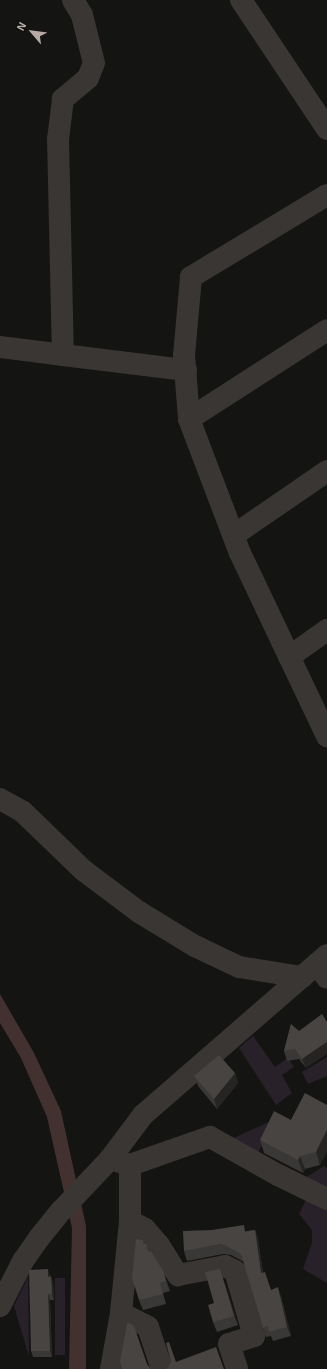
<!DOCTYPE html>
<html>
<head>
<meta charset="utf-8">
<style>
	body { margin:0 }
	#map { position:relative; width:327px; height:1369px; overflow:hidden; background:#141413; font-family:"Exo 2",sans-serif }
	div>[style] { position:absolute }
	.green>* { inset:0; background:#282129; transform-origin:0 0 }
	.water>* { inset:0; background:#42312f }
	.minor>* { height:22px; margin:-11px; padding:0 11px; transform-origin:11px; border-radius:11px; background:#393634 }
	.tertiary>* { height:22px; margin:-11px; padding:0 11px; transform-origin:11px; border-radius:11px; background:#393634 }
	.wall>* { inset:0; background:#393836 }
	.shaded-wall>* { inset:0; background:#252423 }
	.building>* { inset:0; background:#474442 }
	span { translate:-50% -50%; white-space:nowrap; text-align:center; line-height:1.15; -webkit-text-stroke:3px #0f0f0e; paint-order:stroke }
	.north { position:absolute; left:12px; top:12px; width:40px; height:40px; -webkit-text-stroke:3px #0f0f0e; paint-order:stroke; rotate:298deg; font-size:11px; font-weight:700; line-height:16px; text-align:center; color:#b5aaa4 }
	.north::after { content:''; display:block; margin:auto; width:14px; height:18px; background:#b5aaa4; clip-path:polygon(50% 0,100% 100%,50% 72%,0 100%) }
</style>
</head>
<body>
<div id="map">
	<div class="green">
		<div style="clip-path:polygon(253px 1036px,275px 1067px,288px 1058px,294px 1067px,282px 1075px,292px 1093px,276px 1105px,239px 1048px)"></div>
		<div style="clip-path:polygon(327px 1057px,327px 1076px,308px 1084px,302px 1072px)"></div>
		<div style="clip-path:polygon(273px 1120px,257px 1156px,229px 1140px)"></div>
		<div style="clip-path:polygon(324px 1166px,327px 1168px,327px 1190px,305px 1178px)"></div>
		<div style="clip-path:polygon(307px 1198px,327px 1208px,327px 1283px,303px 1269px,312px 1243px,312px 1230px,299px 1214px)"></div>
		<div style="clip-path:polygon(28px 1277px,29px 1357px,14px 1306px)"></div>
		<div style="left:65px;top:1278px;width:77px;height:10px;rotate:90deg"></div>
	</div>
	<div class="water">
		<div style="clip-path:polygon(0 994px,34px 1053px,61px 1111px,86px 1226px,86px 1369px,69px 1369px,72px 1228px,47px 1117px,21px 1058px,0 1023px)"></div>
	</div>
	<div class="minor">
		<div style="left:73px;top:0;width:17px;rotate:59deg"></div>
		<div style="left:82px;top:15px;width:49px;rotate:76deg"></div>
		<div style="left:94px;top:63px;width:16px;rotate:112deg"></div>
		<div style="left:88px;top:78px;width:33px;rotate:140deg"></div>
		<div style="left:63px;top:99px;width:39px;rotate:97deg"></div>
		<div style="left:58px;top:138px;width:217px;rotate:88.7deg"></div>
		<div style="left:63px;top:355px;width:124px;rotate:7deg"></div>
		<div style="left:241px;top:0;width:155px;rotate:56.3deg"></div>
		<div style="left:327px;top:195px;width:159px;rotate:148.9deg"></div>
		<div style="left:191px;top:277px;width:78px;rotate:95.1deg"></div>
		<div style="left:184px;top:355px;width:64px;rotate:85.5deg"></div>
		<div style="left:189px;top:419px;width:143px;rotate:69.2deg"></div>
		<div style="left:240px;top:553px;width:203px;rotate:64.6deg"></div>
		<div style="left:0;top:347px;width:64px;rotate:7.2deg"></div>
		<div style="left:189px;top:419px;width:164px;rotate:-32.8deg"></div>
		<div style="left:234px;top:535px;width:113px;rotate:-34.5deg"></div>
		<div style="left:289px;top:657px;width:47px;rotate:-35.4deg"></div>
		<div style="left:0;top:799px;width:26px;rotate:29deg"></div>
		<div style="left:23px;top:812px;width:83px;rotate:44deg"></div>
		<div style="left:83px;top:870px;width:70px;rotate:36.9deg"></div>
		<div style="left:139px;top:912px;width:66px;rotate:31.3deg"></div>
		<div style="left:195px;top:946px;width:49px;rotate:25.5deg"></div>
		<div style="left:239px;top:967px;width:64px;rotate:9deg"></div>
		<div style="left:317px;top:964px;width:17px;rotate:54deg"></div>
		<div style="left:110px;top:1159px;width:21px;rotate:17deg"></div>
		<div style="left:130px;top:1165px;width:56px;rotate:90deg"></div>
		<div style="left:130px;top:1221px;width:92px;rotate:95.6deg"></div>
		<div style="left:121px;top:1313px;width:57px;rotate:100.1deg"></div>
		<div style="left:130px;top:1165px;width:85px;rotate:-19.3deg"></div>
		<div style="left:210px;top:1137px;width:78px;rotate:29.2deg"></div>
		<div style="left:278px;top:1175px;width:55px;rotate:26.1deg"></div>
		<div style="left:130px;top:1221px;width:17px;rotate:28deg"></div>
		<div style="left:145px;top:1229px;width:21px;rotate:49deg"></div>
		<div style="left:159px;top:1245px;width:36px;rotate:58deg"></div>
		<div style="left:178px;top:1275px;width:48px;rotate:-10.8deg"></div>
		<div style="left:225px;top:1266px;width:11px;rotate:27deg"></div>
		<div style="left:235px;top:1271px;width:68px;rotate:73.7deg"></div>
		<div style="left:254px;top:1336px;width:26px;rotate:162deg"></div>
		<div style="left:229px;top:1344px;width:26px;rotate:72deg"></div>
		<div style="left:121px;top:1313px;width:30px;rotate:27deg"></div>
		<div style="left:148px;top:1327px;width:44px;rotate:71.6deg"></div>
	</div>
	<div class="tertiary">
		<div style="left:0;top:1306px;width:51px;rotate:-62.9deg"></div>
		<div style="left:23px;top:1261px;width:28px;rotate:-55deg"></div>
		<div style="left:39px;top:1238px;width:36px;rotate:-51deg"></div>
		<div style="left:62px;top:1210px;width:70px;rotate:-46.7deg"></div>
		<div style="left:110px;top:1159px;width:55px;rotate:-53.1deg"></div>
		<div style="left:143px;top:1115px;width:244px;rotate:-41deg"></div>
	</div>
	<div class="wall">
		<div style="clip-path:polygon(291px 1024px,306px 1068px,299px 1059px,287px 1061px,284px 1051px)"></div>
		<div style="clip-path:polygon(235px 1073px,238px 1083px,217px 1109px,198px 1086px,194px 1076px)"></div>
		<div style="clip-path:polygon(305px 1093px,320px 1165px,305px 1169px,303px 1173px,264px 1153px,260px 1140px,291px 1120px)"></div>
		<div style="clip-path:polygon(255px 1230px,258px 1239px,263px 1273px,271px 1290px,281px 1296px,291px 1336px,273px 1341px,271px 1336px,266px 1337px,263px 1328px,244px 1262px,231px 1255px,223px 1254px,187px 1261px,184px 1251px,246px 1231px)"></div>
		<div style="clip-path:polygon(143px 1240px,144px 1244px,167px 1282px,170px 1291px,163px 1293px,166px 1304px,143px 1310px,139px 1300px)"></div>
		<div style="clip-path:polygon(220px 1269px,238px 1325px,217px 1332px,213px 1322px,214px 1303px)"></div>
		<div style="clip-path:polygon(50px 1275px,50px 1277px,53px 1282px,54px 1300px,50px 1300px,52px 1357px,33px 1357px,31px 1351px)"></div>
	</div>
	<div class="shaded-wall">
		<div style="clip-path:polygon(327px 1042px,327px 1054px,306px 1068px,302px 1059px)"></div>
		<div style="clip-path:polygon(235px 1073px,238px 1083px,217px 1109px,214px 1099px)"></div>
		<div style="clip-path:polygon(327px 1130px,327px 1152px,320px 1165px,316px 1152px)"></div>
		<div style="clip-path:polygon(300px 1156px,305px 1169px,303px 1173px,298px 1160px)"></div>
		<div style="clip-path:polygon(255px 1230px,258px 1239px,264px 1282px,261px 1273px)"></div>
		<div style="clip-path:polygon(48px 1269px,50px 1275px,50px 1282px,48px 1277px)"></div>
		<div style="clip-path:polygon(220px 1269px,223px 1279px,238px 1325px,234px 1316px)"></div>
		<div style="clip-path:polygon(164px 1272px,167px 1282px,170px 1291px,166px 1281px)"></div>
		<div style="clip-path:polygon(51px 1276px,53px 1282px,54px 1300px,52px 1294px)"></div>
		<div style="clip-path:polygon(278px 1287px,281px 1296px,291px 1336px,287px 1327px)"></div>
		<div style="clip-path:polygon(48px 1294px,50px 1300px,52px 1357px,50px 1351px)"></div>
	</div>
	<div class="building">
		<div style="clip-path:polygon(322px 1014px,327px 1022px,327px 1042px,302px 1059px,295px 1049px,284px 1051px,291px 1024px,299px 1031px)"></div>
		<div style="clip-path:polygon(219px 1055px,235px 1073px,214px 1099px,194px 1076px)"></div>
		<div style="clip-path:polygon(305px 1093px,327px 1105px,327px 1130px,316px 1152px,300px 1156px,298px 1160px,260px 1140px,274px 1111px,291px 1120px)"></div>
		<div style="clip-path:polygon(244px 1225px,245px 1232px,255px 1230px,261px 1273px,265px 1272px,271px 1290px,278px 1287px,287px 1327px,269px 1332px,268px 1326px,263px 1328px,241px 1254px,227px 1246px,220px 1244px,184px 1251px,183px 1231px,212px 1230px)"></div>
		<div style="clip-path:polygon(136px 1239px,143px 1240px,143px 1244px,146px 1244px,148px 1250px,152px 1253px,164px 1272px,166px 1281px,160px 1283px,163px 1294px,139px 1300px,132px 1278px)"></div>
		<div style="clip-path:polygon(48px 1269px,48px 1277px,51px 1276px,52px 1294px,48px 1294px,50px 1351px,31px 1351px,29px 1270px)"></div>
		<div style="clip-path:polygon(220px 1269px,234px 1316px,213px 1322px,208px 1305px,214px 1303px,205px 1272px)"></div>
		<div style="clip-path:polygon(129px 1323px,134px 1326px,147px 1364px,151px 1369px,122px 1369px,120px 1361px,127px 1324px)"></div>
		<div style="clip-path:polygon(169px 1342px,176px 1362px,216px 1347px,224px 1369px,166px 1369px,168px 1368px,171px 1362px,166px 1343px)"></div>
	</div>
	<div class="north">N</div>
</div>
</body>
</html>
